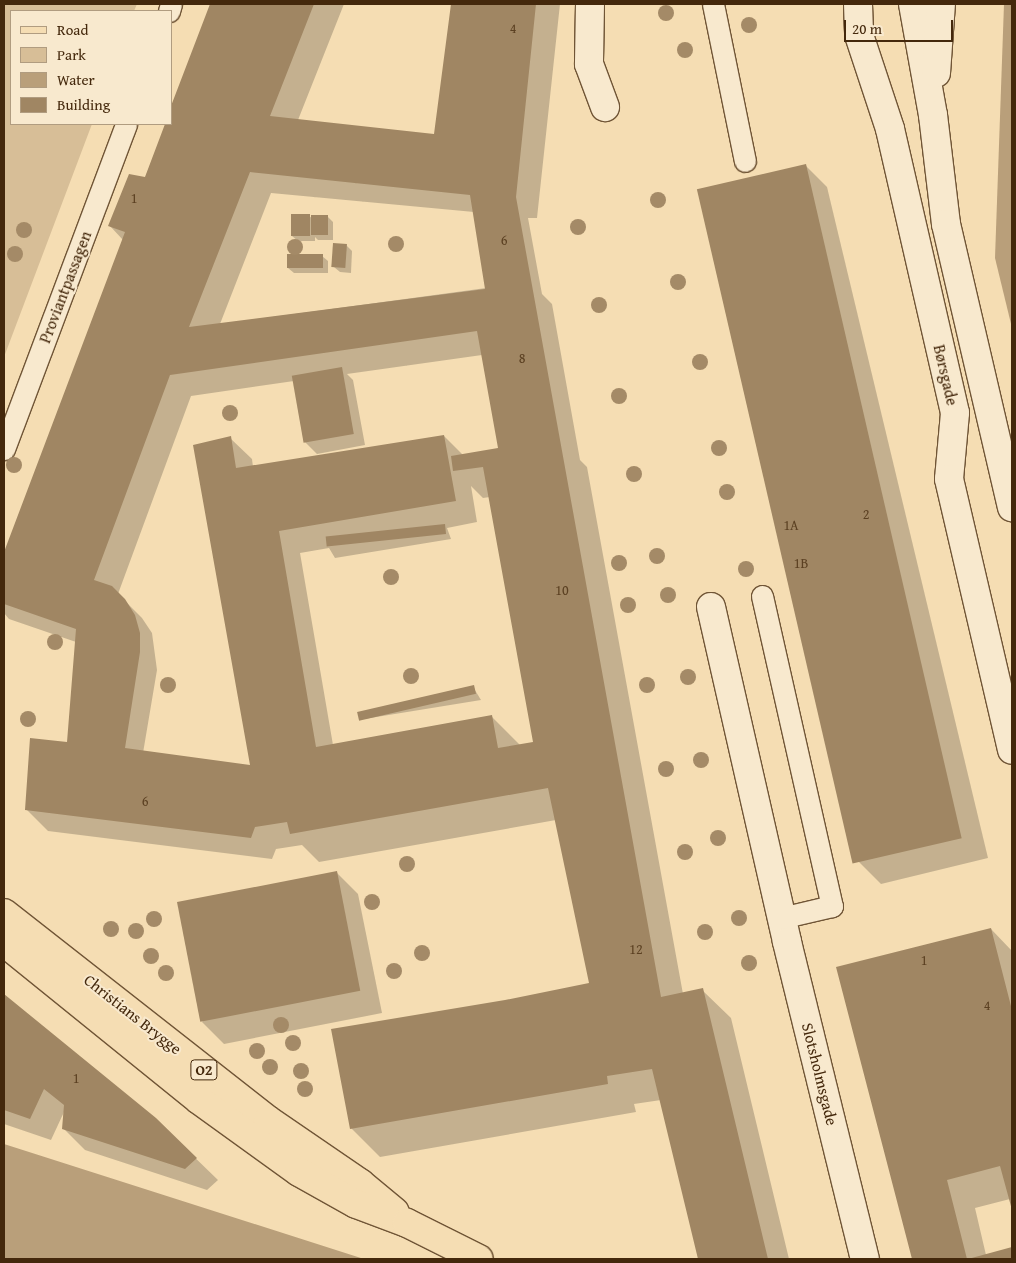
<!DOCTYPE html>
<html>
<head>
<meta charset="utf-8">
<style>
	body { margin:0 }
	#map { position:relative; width:1016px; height:1263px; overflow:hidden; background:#f5ddb3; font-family:"Gentium Book Plus",serif }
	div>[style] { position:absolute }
	.green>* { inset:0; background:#d7be97 }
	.water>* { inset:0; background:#b99f7a }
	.shadow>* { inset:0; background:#0003 }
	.building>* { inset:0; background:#a08663; transform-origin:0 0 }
	.roads { filter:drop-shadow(1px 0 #705536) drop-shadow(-1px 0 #705536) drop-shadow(0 1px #705536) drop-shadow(0 -1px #705536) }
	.service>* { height:21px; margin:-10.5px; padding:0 10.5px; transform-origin:10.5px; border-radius:10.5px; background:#f8e9ce }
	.minor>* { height:28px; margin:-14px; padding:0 14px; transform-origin:14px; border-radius:14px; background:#f8e9ce }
	.tertiary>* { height:28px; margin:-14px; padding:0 14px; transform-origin:14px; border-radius:14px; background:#f8e9ce }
	.primary>* { height:28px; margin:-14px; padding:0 14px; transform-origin:14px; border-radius:14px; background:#f5ddb3 }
	.trees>* { width:16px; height:16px; margin:-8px; border-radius:50%; background:#a48a67 }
	span { translate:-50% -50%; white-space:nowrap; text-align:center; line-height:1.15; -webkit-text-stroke:4px #f8e9ce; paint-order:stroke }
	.number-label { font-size:14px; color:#5b4022 }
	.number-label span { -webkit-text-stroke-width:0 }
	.shield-label span { padding:1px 4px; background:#f8e9ce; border:1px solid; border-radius:4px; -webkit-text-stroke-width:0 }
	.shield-label { font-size:15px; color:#44280c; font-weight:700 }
	.street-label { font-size:16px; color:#44280c }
	.frame { position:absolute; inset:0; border:5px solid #44280c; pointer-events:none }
	.legend { position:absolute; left:10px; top:10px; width:162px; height:115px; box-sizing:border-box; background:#f8e9ce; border:1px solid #b09c80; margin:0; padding:6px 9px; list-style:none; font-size:15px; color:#44280c }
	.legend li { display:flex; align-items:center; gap:10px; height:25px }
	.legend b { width:25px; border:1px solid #b09c80 }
	.scale { position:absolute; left:844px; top:20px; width:109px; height:22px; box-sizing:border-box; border:2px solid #44280c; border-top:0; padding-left:6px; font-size:15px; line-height:18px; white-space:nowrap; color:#44280c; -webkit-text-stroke:4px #f8e9ce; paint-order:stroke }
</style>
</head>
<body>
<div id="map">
	<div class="green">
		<div style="clip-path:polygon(4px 4px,137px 4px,134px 11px,11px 11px,11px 124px,92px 124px,4px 357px)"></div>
	</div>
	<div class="water">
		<div style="clip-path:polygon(1004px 4px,1012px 4px,1012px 328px,995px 258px)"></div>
		<div style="clip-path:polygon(4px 1144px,364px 1259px,365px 1259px,4px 1259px)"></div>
	</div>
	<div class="shadow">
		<div style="clip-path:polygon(evenodd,211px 4px,344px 4px,298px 120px,435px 136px,452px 4px,560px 4px,537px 218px,528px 218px,542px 294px,552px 304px,580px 460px,587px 467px,683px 994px,702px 990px,731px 1018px,789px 1259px,700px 1259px,661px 1100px,634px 1104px,636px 1112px,380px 1157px,351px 1128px,505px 1002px,591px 984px,556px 820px,319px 862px,302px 845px,276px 849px,272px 859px,48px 831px,26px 809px,68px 744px,76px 642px,9px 619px,4px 613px,4px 556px,123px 240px,110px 226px,145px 178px,166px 124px,171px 124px,171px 110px,211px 4px,271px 193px,474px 212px,486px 288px,220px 324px,271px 193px,211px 4px,482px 355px,499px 449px,463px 455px,444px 436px,253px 467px,252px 459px,230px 438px,252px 766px,143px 753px,157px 670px,152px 633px,142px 618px,118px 594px,191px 396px,294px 381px,305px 442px,317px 454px,365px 445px,353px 380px,347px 374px,482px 355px,211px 4px,471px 486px,483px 498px,490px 497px,535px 743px,520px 745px,492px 717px,333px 745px,300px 553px,329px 548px,335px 558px,451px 539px,447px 528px,477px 522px,471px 486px)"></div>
		<div style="clip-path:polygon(805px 165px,827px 187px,988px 858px,881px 884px,859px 862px)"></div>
		<div style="clip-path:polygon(309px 216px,313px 219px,327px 216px,333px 222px,333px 240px,318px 240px,315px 237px,315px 241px,298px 241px,292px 236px)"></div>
		<div style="clip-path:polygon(346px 245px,352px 251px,351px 273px,340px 272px,334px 267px)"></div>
		<div style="clip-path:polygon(322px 256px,328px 261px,328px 273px,294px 273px,288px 268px)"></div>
		<div style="clip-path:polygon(473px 687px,481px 700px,364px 719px,359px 714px)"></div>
		<div style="clip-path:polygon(336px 872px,358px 894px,382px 1013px,224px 1044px,202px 1022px)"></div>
		<div style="clip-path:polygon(991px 929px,1012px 951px,1012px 1208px,1010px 1199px,975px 1208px,986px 1255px,1012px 1249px,1012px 1259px,913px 1259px,838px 968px)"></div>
		<div style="clip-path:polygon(4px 995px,155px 1119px,218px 1180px,207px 1190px,85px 1150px,63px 1128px,64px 1112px,51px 1140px,4px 1124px)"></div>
	</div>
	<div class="building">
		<div style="clip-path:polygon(evenodd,210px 4px,314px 4px,270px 116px,434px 134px,451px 4px,536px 4px,516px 197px,661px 997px,703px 988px,768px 1259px,698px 1259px,652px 1069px,607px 1076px,608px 1084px,350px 1129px,331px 1029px,505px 1000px,589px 983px,548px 788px,290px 834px,287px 822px,255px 827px,251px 838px,25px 810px,30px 738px,67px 742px,76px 629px,4px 604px,4px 552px,125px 232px,108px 226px,129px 174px,145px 177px,165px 124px,171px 124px,171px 106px,210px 4px,250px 172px,470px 195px,485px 289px,189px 327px,250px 172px,210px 4px,477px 331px,498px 448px,451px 456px,453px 471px,483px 467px,533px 742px,498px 748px,492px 715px,316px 747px,279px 531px,456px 501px,444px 435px,236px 468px,231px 436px,193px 445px,250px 765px,125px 748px,140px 652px,140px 633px,135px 615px,125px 599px,112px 586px,94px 580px,170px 375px,477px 331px)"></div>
		<div style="left:806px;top:164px;width:692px;height:112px;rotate:77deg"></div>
		<div style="left:310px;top:214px;width:22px;height:19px;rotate:90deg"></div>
		<div style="left:311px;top:215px;width:17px;height:20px"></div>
		<div style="left:333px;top:243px;width:14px;height:24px;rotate:4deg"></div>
		<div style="left:323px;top:254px;width:14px;height:36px;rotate:90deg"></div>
		<div style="left:342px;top:367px;width:68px;height:51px;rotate:80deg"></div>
		<div style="left:445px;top:524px;width:10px;height:120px;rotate:84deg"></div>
		<div style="left:474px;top:685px;width:9px;height:120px;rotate:77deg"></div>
		<div style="left:337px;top:871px;width:122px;height:163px;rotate:79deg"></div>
		<div style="clip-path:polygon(991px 928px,1012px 1010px,1012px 1210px,1000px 1166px,947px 1180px,967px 1259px,912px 1259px,836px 967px)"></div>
		<div style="clip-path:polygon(4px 994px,156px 1118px,197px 1158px,185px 1169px,62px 1129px,64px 1105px,44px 1089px,30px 1119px,4px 1110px)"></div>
		<div style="clip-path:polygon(1012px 1247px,1012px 1259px,968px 1259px)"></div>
	</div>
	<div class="roads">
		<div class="service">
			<div style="left:713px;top:4px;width:160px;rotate:78.5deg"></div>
			<div style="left:169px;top:11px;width:7px;rotate:-74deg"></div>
			<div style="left:4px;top:449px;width:347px;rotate:-69.4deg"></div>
			<div style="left:762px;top:596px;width:318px;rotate:77.3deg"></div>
			<div style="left:832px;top:906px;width:52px;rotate:166.8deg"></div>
		</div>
		<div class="minor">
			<div style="left:590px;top:4px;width:60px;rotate:91deg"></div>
			<div style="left:589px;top:64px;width:46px;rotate:69.6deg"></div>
			<div style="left:711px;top:607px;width:344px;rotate:77.2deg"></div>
			<div style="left:787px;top:942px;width:326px;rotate:76.2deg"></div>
		</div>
		<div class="tertiary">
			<div style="left:858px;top:4px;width:31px;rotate:88deg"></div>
			<div style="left:859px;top:35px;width:99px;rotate:71.7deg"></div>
			<div style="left:890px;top:129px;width:291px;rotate:77.1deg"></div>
			<div style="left:955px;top:413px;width:66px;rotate:95.2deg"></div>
			<div style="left:949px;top:479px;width:278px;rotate:76.9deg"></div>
			<div style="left:913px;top:4px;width:113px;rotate:79.8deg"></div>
			<div style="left:933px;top:115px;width:110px;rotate:83.2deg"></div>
			<div style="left:946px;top:224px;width:291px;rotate:76.9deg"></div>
			<div style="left:936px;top:73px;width:69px;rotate:-85.9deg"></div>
		</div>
		<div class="primary">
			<div style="left:4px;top:913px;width:335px;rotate:38.1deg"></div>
			<div style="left:268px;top:1120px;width:112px;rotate:34.4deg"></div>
			<div style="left:360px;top:1183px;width:45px;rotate:39.6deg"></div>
			<div style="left:4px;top:942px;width:251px;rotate:39deg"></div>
			<div style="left:199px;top:1100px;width:123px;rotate:35.8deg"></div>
			<div style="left:299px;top:1172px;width:65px;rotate:29.3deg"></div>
			<div style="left:356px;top:1204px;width:54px;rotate:20.4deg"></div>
			<div style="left:407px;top:1223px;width:80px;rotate:26.6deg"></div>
		</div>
	</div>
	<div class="trees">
		<div style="left:666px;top:13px"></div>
		<div style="left:749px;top:25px"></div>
		<div style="left:685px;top:50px"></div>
		<div style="left:658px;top:200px"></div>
		<div style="left:578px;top:227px"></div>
		<div style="left:24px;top:230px"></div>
		<div style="left:396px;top:244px"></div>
		<div style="left:295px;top:247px"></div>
		<div style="left:15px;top:254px"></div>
		<div style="left:678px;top:282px"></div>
		<div style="left:599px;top:305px"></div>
		<div style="left:700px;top:362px"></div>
		<div style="left:619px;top:396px"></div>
		<div style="left:230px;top:413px"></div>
		<div style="left:719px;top:448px"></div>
		<div style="left:14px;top:465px"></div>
		<div style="left:634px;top:474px"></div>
		<div style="left:727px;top:492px"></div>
		<div style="left:657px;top:556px"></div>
		<div style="left:619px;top:563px"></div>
		<div style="left:746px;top:569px"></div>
		<div style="left:391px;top:577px"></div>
		<div style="left:668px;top:595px"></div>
		<div style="left:628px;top:605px"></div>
		<div style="left:55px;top:642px"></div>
		<div style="left:411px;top:676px"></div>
		<div style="left:688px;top:677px"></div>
		<div style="left:168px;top:685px"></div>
		<div style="left:647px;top:685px"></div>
		<div style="left:28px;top:719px"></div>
		<div style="left:701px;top:760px"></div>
		<div style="left:666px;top:769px"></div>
		<div style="left:718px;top:838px"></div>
		<div style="left:685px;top:852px"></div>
		<div style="left:407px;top:864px"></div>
		<div style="left:372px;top:902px"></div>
		<div style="left:739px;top:918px"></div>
		<div style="left:154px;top:919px"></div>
		<div style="left:111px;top:929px"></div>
		<div style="left:136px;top:931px"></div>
		<div style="left:705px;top:932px"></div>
		<div style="left:422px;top:953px"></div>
		<div style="left:151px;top:956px"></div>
		<div style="left:749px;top:963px"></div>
		<div style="left:394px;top:971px"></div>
		<div style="left:166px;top:973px"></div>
		<div style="left:281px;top:1025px"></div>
		<div style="left:293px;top:1043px"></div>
		<div style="left:257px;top:1051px"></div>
		<div style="left:270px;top:1067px"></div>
		<div style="left:301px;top:1071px"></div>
		<div style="left:305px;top:1089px"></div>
	</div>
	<div class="number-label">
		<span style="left:513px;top:28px">4</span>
		<span style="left:134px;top:198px">1</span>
		<span style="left:504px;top:240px">6</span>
		<span style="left:522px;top:358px">8</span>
		<span style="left:866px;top:514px">2</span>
		<span style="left:791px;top:525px">1A</span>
		<span style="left:801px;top:563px">1B</span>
		<span style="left:562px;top:590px">10</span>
		<span style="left:145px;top:801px">6</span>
		<span style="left:636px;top:949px">12</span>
		<span style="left:924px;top:960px">1</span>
		<span style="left:987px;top:1005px">4</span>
		<span style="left:76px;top:1078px">1</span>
	</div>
	<div class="shield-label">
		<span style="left:204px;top:1070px">O2</span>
	</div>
	<div class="street-label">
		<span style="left:65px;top:287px;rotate:-69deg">Proviantpassagen</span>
		<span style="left:946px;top:375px;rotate:77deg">Børsgade</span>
		<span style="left:133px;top:1014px;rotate:38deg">Christians Brygge</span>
		<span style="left:820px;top:1074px;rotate:76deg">Slotsholmsgade</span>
	</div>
	<div class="frame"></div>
	<ul class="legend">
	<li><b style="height:6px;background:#f5ddb3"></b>Road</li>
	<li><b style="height:14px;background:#d7be97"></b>Park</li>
	<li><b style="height:14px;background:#b99f7a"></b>Water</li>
	<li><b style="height:14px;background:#a08663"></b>Building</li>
	</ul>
	<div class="scale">20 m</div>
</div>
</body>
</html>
